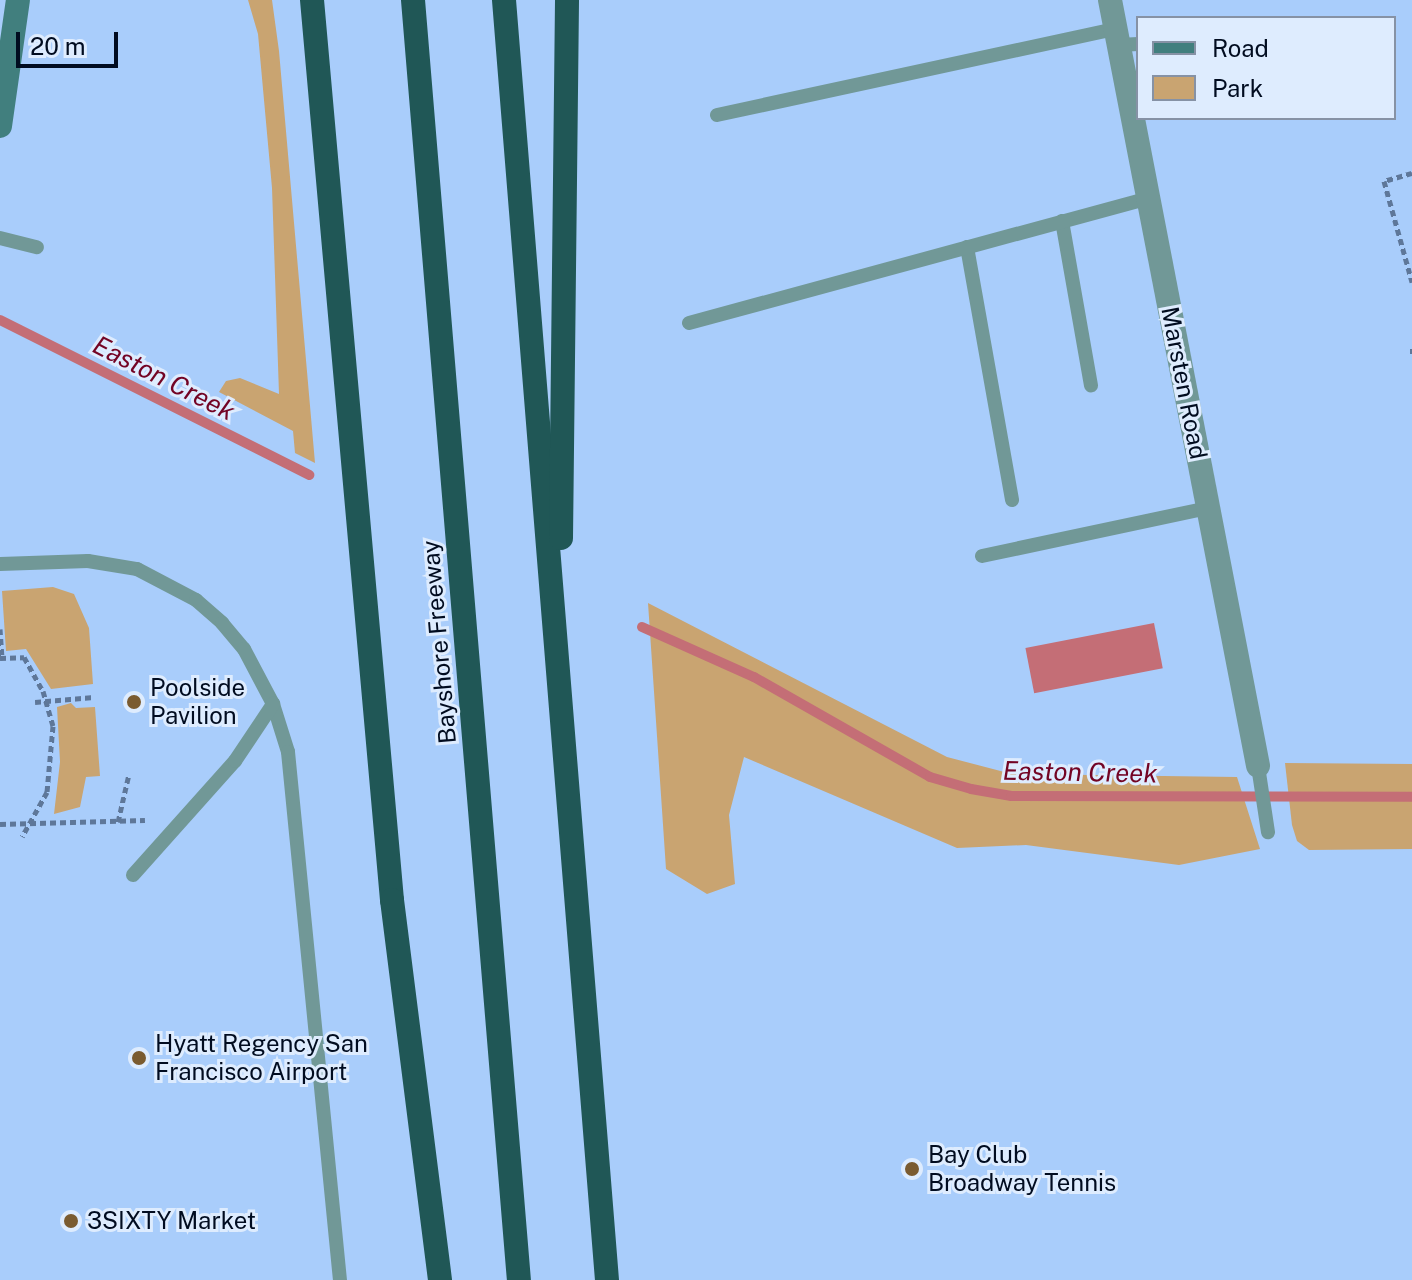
<!DOCTYPE html>
<html>
<head>
<meta charset="utf-8">
<style>
	body { margin:0 }
	#map { position:relative; width:1412px; height:1280px; overflow:hidden; background:#a9cdfb; font-family:"Public Sans",sans-serif }
	div>[style] { position:absolute }
	.green>* { inset:0; background:#c9a471 }
	.water>* { inset:0; background:#c46e76; transform-origin:0 0 }
	.stream>* { height:10px; margin:-5px; padding:0 5px; transform-origin:5px; border-radius:5px; background:#c46e76 }
	.path>* { height:5px; margin-top:-2.5px; transform-origin:0; background:repeating-linear-gradient(90deg,#5e7799 0 6px,transparent 0 10px) }
	.service>* { height:14px; margin:-7px; padding:0 7px; transform-origin:7px; border-radius:7px; background:#719897 }
	.minor>* { height:24px; margin:-12px; padding:0 12px; transform-origin:12px; border-radius:12px; background:#719897 }
	.secondary>* { height:24px; margin:-12px; padding:0 12px; transform-origin:12px; border-radius:12px; background:#417f7e }
	.motorway>* { height:24px; margin:-12px; padding:0 12px; transform-origin:12px; border-radius:12px; background:#205756 }
	.dots>* { width:22px; height:22px; translate:-50% -50%; box-sizing:border-box; border:4px solid #deecfe; border-radius:50% }
	span { translate:-50% -50%; white-space:nowrap; text-align:center; line-height:1.15; -webkit-text-stroke:6px #deecfe; paint-order:stroke }
	.street-label { font-size:24px; color:#010c20 }
	.poi-label { font-size:24px; color:#010c20 }
	.left { translate:0 -50%; text-align:left }
	.water-label { font-size:26px; color:#730424; font-style:italic }
	.legend { position:absolute; left:1136px; top:16px; width:260px; height:104px; box-sizing:border-box; background:#deecfe; border:2px solid #8692a5; margin:0; padding:10px 14px; list-style:none; font-size:24px; color:#010c20 }
	.legend li { display:flex; align-items:center; gap:16px; height:40px }
	.legend b { width:40px; border:2px solid #8692a5 }
	.scale { position:absolute; left:16px; top:32px; width:102px; height:36px; box-sizing:border-box; border:4px solid #010c20; border-top:0; padding-left:10px; font-size:24px; line-height:28px; white-space:nowrap; color:#010c20; -webkit-text-stroke:6px #deecfe; paint-order:stroke }
</style>
</head>
<body>
<div id="map">
	<div class="green">
		<div style="clip-path:polygon(248px 0,272px 0,279px 51px,315px 463px,295px 453px,293px 431px,219px 392px,226px 381px,240px 378px,279px 394px,272px 188px,258px 34px)"></div>
		<div style="clip-path:polygon(53px 587px,74px 594px,89px 628px,93px 684px,51px 689px,26px 649px,6px 651px,2px 591px)"></div>
		<div style="clip-path:polygon(648px 603px,947px 757px,1012px 774px,1237px 777px,1260px 849px,1179px 865px,1026px 845px,957px 848px,744px 757px,729px 815px,735px 884px,707px 894px,666px 869px)"></div>
		<div style="clip-path:polygon(71px 703px,76px 708px,95px 707px,100px 776px,86px 777px,80px 807px,54px 814px,60px 762px,57px 707px)"></div>
		<div style="clip-path:polygon(1285px 763px,1412px 764px,1412px 849px,1309px 850px,1297px 841px,1292px 825px)"></div>
	</div>
	<div class="water">
		<div style="left:1154px;top:623px;width:46px;height:131px;rotate:79deg"></div>
	</div>
	<div class="stream">
		<div style="left:0;top:320px;width:346px;rotate:26.6deg"></div>
		<div style="left:642px;top:627px;width:123px;rotate:24.1deg"></div>
		<div style="left:754px;top:677px;width:202px;rotate:29.6deg"></div>
		<div style="left:930px;top:777px;width:43px;rotate:16.3deg"></div>
		<div style="left:971px;top:789px;width:41px;rotate:9.9deg"></div>
		<div style="left:1011px;top:796px;width:401px;rotate:0.1deg"></div>
	</div>
	<div class="path">
		<div style="left:1412px;top:173px;width:29px;rotate:164deg"></div>
		<div style="left:1384px;top:181px;width:105px;rotate:74.5deg"></div>
		<div style="left:1410px;top:351px;width:2px"></div>
		<div style="left:0;top:629px;width:29px;rotate:86deg"></div>
		<div style="left:0;top:658px;width:24px;rotate:-2deg"></div>
		<div style="left:24px;top:657px;width:39px;rotate:61deg"></div>
		<div style="left:43px;top:691px;width:36px;rotate:74deg"></div>
		<div style="left:53px;top:726px;width:66px;rotate:95.2deg"></div>
		<div style="left:47px;top:792px;width:51px;rotate:119.1deg"></div>
		<div style="left:35px;top:702px;width:59px;rotate:-4.8deg"></div>
		<div style="left:118px;top:822px;width:49px;rotate:-77.1deg"></div>
		<div style="left:0;top:824px;width:145px;rotate:-1.6deg"></div>
	</div>
	<div class="service">
		<div style="left:1119px;top:45px;width:19px;rotate:-3deg"></div>
		<div style="left:717px;top:115px;width:408px;rotate:-12.2deg"></div>
		<div style="left:1062px;top:221px;width:167px;rotate:80deg"></div>
		<div style="left:0;top:238px;width:38px;rotate:14deg"></div>
		<div style="left:967px;top:247px;width:257px;rotate:79.9deg"></div>
		<div style="left:689px;top:323px;width:476px;rotate:-15.2deg"></div>
		<div style="left:982px;top:556px;width:231px;rotate:-12deg"></div>
		<div style="left:0;top:564px;width:88px;rotate:-2deg"></div>
		<div style="left:88px;top:561px;width:50px;rotate:9.3deg"></div>
		<div style="left:137px;top:569px;width:67px;rotate:27.7deg"></div>
		<div style="left:196px;top:600px;width:35px;rotate:41deg"></div>
		<div style="left:222px;top:623px;width:34px;rotate:50deg"></div>
		<div style="left:244px;top:649px;width:62px;rotate:62.2deg"></div>
		<div style="left:273px;top:704px;width:50px;rotate:72.6deg"></div>
		<div style="left:288px;top:752px;width:531px;rotate:84.38deg"></div>
		<div style="left:1258px;top:766px;width:67px;rotate:81.4deg"></div>
		<div style="left:133px;top:875px;width:153px;rotate:-48.2deg"></div>
		<div style="left:235px;top:761px;width:69px;rotate:-56.3deg"></div>
	</div>
	<div class="minor">
		<div style="left:1110px;top:0;width:780px;rotate:79.06deg"></div>
	</div>
	<div class="secondary">
		<div style="left:0;top:126px;width:127px;rotate:-81.9deg"></div>
	</div>
	<div class="motorway">
		<div style="left:312px;top:0;width:904px;rotate:84.92deg"></div>
		<div style="left:392px;top:900px;width:383px;rotate:82.8deg"></div>
		<div style="left:413px;top:0;width:1284px;rotate:85.27deg"></div>
		<div style="left:504px;top:0;width:1284px;rotate:85.4deg"></div>
		<div style="left:561px;top:538px;width:538px;rotate:-89.36deg"></div>
	</div>
	<div class="dots">
		<div style="left:134px;top:702px;background:#7a5b30"></div>
		<div style="left:139px;top:1058px;background:#7a5b30"></div>
		<div style="left:912px;top:1169px;background:#7a5b30"></div>
		<div style="left:71px;top:1221px;background:#7a5b30"></div>
	</div>
	<div class="street-label">
		<span style="left:1184px;top:383px;rotate:79deg">Marsten Road</span>
		<span style="left:439px;top:642px;rotate:-95deg">Bayshore Freeway</span>
	</div>
	<div class="poi-label">
		<span class="left" style="left:150px;top:702px">Poolside<br>Pavilion</span>
		<span class="left" style="left:155px;top:1058px">Hyatt Regency San<br>Francisco Airport</span>
		<span class="left" style="left:928px;top:1169px">Bay Club<br>Broadway Tennis</span>
		<span class="left" style="left:87px;top:1221px">3SIXTY Market</span>
	</div>
	<div class="water-label">
		<span style="left:164px;top:378px;rotate:27deg">Easton Creek</span>
		<span style="left:1080px;top:772px;rotate:1deg">Easton Creek</span>
	</div>
	<ul class="legend">
	<li><b style="height:10px;background:#417f7e"></b>Road</li>
	<li><b style="height:22px;background:#c9a471"></b>Park</li>
	</ul>
	<div class="scale">20 m</div>
</div>
</body>
</html>
